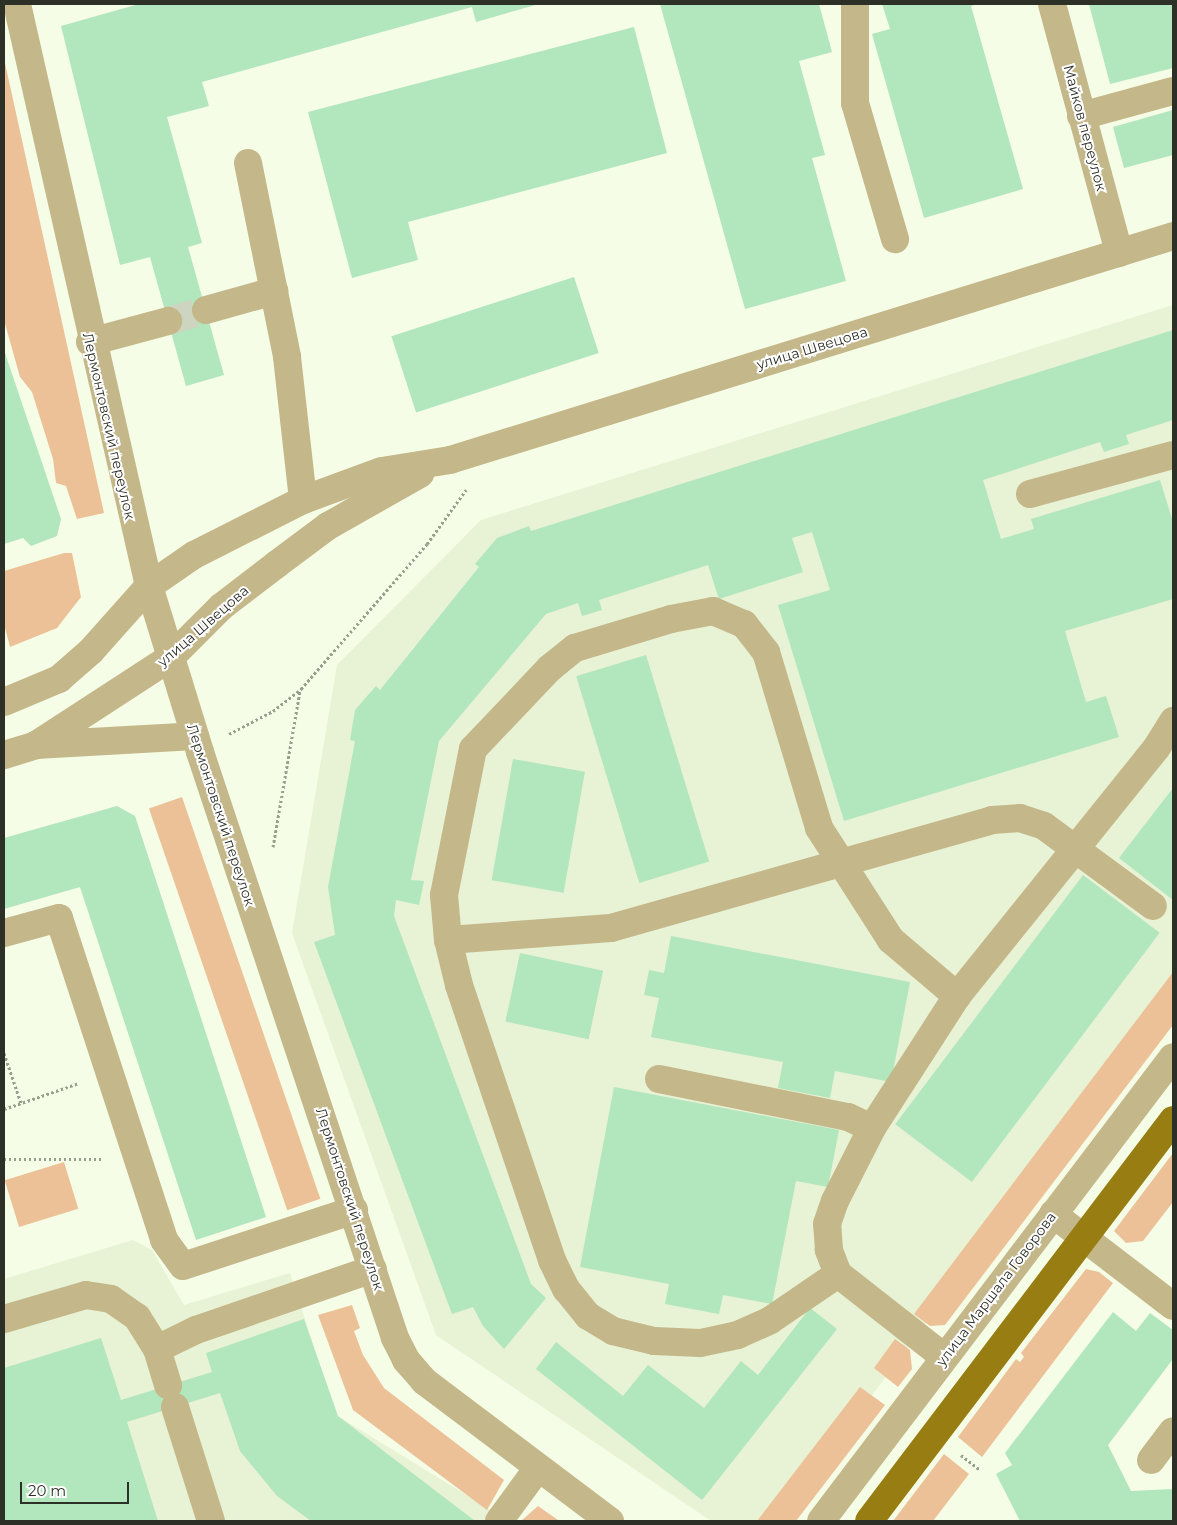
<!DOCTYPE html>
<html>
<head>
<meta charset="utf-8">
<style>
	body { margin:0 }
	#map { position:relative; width:1177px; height:1525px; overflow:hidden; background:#f5fde6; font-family:Montserrat,sans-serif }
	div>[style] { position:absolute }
	.built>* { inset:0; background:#e8f2d4 }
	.green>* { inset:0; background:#ecc198; transform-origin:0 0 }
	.building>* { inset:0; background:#b2e6bc; transform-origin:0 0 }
	.minor-tunnel>* { height:28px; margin-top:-14px; transform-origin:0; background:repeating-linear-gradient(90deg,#cdd4c0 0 28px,transparent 0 42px) }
	.path>* { height:3px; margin-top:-1.5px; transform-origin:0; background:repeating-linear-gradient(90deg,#999f8e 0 2.5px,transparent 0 5px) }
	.minor>* { height:28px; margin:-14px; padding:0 14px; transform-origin:14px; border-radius:14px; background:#c4b78a }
	.major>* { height:28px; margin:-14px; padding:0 14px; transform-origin:14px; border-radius:14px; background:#977d12 }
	span { translate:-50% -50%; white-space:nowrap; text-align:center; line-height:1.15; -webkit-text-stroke:4px #fff; paint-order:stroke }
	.street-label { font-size:14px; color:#2d3027 }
	.frame { position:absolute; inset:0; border:5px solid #2d3027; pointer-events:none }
	.scale { position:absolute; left:20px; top:1482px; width:109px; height:22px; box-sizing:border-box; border:2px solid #2d3027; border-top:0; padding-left:6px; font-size:15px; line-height:18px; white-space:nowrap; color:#2d3027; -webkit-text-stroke:4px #fff; paint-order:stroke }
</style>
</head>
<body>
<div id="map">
	<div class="built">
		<div style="clip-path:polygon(1173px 305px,1173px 996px,777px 1521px,711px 1521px,436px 1335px,292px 933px,337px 665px,481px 520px)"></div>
		<div style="clip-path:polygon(133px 1240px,152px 1250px,184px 1305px,290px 1273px,336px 1415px,509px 1521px,4px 1521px,4px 1279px)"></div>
	</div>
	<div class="green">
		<div style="clip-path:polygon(5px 63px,104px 513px,77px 519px,66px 486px,56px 483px,53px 459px,32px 392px,20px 377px,4px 320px)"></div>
		<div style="clip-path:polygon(64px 553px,72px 553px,81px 597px,57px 628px,10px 647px,4px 624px,4px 571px)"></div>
		<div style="left:182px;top:797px;width:425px;height:35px;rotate:71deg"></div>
		<div style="clip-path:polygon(1173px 972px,1173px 1025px,945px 1325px,930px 1326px,914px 1314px)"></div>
		<div style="clip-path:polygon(1173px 1153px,1173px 1202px,1143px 1241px,1126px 1243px,1114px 1231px)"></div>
		<div style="left:64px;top:1162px;width:49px;height:62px;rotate:73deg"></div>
		<div style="clip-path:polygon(1086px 1269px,1099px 1272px,1113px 1283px,982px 1457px,958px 1437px,1016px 1359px,1020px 1362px,1024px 1357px,1021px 1353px)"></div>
		<div style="clip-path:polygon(352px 1305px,360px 1328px,354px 1331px,363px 1355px,384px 1388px,504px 1480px,487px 1510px,353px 1410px,318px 1315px)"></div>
		<div style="clip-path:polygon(895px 1339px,910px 1350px,912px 1369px,898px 1387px,874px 1368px)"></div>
		<div style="clip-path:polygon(860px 1387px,885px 1405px,796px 1521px,757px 1521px)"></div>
		<div style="clip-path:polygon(944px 1454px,969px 1474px,933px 1521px,893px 1521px)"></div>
		<div style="clip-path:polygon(538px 1506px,558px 1520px,521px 1521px)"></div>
	</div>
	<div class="building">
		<div style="clip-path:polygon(139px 4px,539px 4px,476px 22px,472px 7px,202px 82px,209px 106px,167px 117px,202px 243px,188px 247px,224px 375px,186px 386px,150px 257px,120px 265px,61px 26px)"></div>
		<div style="clip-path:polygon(660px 4px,819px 4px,832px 52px,799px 61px,825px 155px,812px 158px,846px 281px,745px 309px)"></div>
		<div style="clip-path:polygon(882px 4px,977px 4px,971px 6px,1023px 189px,924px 218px,872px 34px,890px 29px)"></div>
		<div style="clip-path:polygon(1089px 4px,1173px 4px,1173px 68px,1110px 84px)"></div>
		<div style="clip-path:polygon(634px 27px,667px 153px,408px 222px,418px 260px,352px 278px,308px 112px)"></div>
		<div style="clip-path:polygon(1173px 110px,1173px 155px,1124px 168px,1113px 127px)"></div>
		<div style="left:574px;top:277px;width:80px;height:192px;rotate:72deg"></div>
		<div style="clip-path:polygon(1173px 330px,1173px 420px,1126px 435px,1129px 444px,1104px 452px,1100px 442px,983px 480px,1001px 539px,1034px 529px,1031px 519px,1160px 480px,1173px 522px,1173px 599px,1065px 631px,1086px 702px,1106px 696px,1119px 737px,844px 821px,778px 605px,830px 590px,812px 532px,792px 538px,803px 572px,719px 599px,708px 565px,599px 600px,602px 610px,582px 616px,578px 603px,546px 614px,439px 741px,411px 880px,424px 881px,419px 905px,396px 900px,394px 916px,531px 1284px,546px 1298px,504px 1349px,483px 1326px,473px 1307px,452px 1314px,314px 942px,335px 935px,328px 887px,355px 741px,350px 740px,355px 710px,376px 686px,380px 690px,479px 567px,475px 564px,497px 538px,529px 526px,531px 531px)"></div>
		<div style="clip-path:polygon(4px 350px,61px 519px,57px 536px,31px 546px,23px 538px,4px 544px)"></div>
		<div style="left:646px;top:655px;width:216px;height:73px;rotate:73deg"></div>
		<div style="left:513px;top:759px;width:73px;height:123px;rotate:10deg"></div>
		<div style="clip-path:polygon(1173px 788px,1173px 900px,1119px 858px)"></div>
		<div style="clip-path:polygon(117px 806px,135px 816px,266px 1217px,196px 1240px,80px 887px,4px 909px,4px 838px)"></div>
		<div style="left:1083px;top:875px;width:96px;height:312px;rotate:37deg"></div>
		<div style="clip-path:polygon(671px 936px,910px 982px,891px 1082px,835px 1071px,830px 1098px,778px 1088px,783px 1062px,651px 1037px,659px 998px,644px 995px,649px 970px,664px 973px)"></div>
		<div style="left:520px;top:953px;width:85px;height:70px;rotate:12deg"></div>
		<div style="clip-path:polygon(614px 1087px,839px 1130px,828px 1187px,796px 1181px,772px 1304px,723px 1295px,719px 1314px,665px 1304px,669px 1284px,580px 1267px)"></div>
		<div style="clip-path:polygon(810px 1308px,837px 1329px,702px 1500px,536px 1369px,556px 1342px,623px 1396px,648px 1365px,704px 1408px,741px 1361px,758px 1375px)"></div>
		<div style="clip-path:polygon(1113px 1312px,1136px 1331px,1150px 1313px,1173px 1330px,1173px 1359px,1108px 1445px,1131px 1491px,1173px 1489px,1173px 1521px,1020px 1521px,996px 1474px,1012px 1465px,1005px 1453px)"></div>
		<div style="clip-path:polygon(304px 1319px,338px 1416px,475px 1521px,311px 1521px,277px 1496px,240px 1451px,220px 1393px,127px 1422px,158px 1521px,4px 1521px,4px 1368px,101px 1338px,121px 1400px,212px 1372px,206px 1353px)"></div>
	</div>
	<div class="minor-tunnel">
		<div style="left:168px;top:321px;width:40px;rotate:-16deg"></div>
	</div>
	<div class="path">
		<div style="left:229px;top:734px;width:50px;rotate:-27.6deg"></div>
		<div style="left:273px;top:711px;width:36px;rotate:-38deg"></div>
		<div style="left:301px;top:689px;width:192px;rotate:-49deg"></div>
		<div style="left:427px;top:544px;width:67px;rotate:-54.2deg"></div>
		<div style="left:273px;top:847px;width:159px;rotate:-80.2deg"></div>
		<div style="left:4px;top:1053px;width:53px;rotate:71.2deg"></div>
		<div style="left:4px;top:1109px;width:79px;rotate:-19.1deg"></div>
		<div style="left:4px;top:1159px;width:99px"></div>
		<div style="left:961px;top:1455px;width:24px;rotate:38deg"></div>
	</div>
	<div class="minor">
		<div style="left:17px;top:4px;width:597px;rotate:77.22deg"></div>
		<div style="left:149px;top:586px;width:174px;rotate:72.9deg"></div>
		<div style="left:200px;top:752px;width:618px;rotate:71.59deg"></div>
		<div style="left:395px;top:1338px;width:25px;rotate:63deg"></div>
		<div style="left:406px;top:1360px;width:28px;rotate:49deg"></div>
		<div style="left:424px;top:1381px;width:233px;rotate:37deg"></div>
		<div style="left:855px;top:4px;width:99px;rotate:90deg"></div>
		<div style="left:855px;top:103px;width:142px;rotate:73.6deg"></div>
		<div style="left:1052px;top:4px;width:258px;rotate:74.9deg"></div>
		<div style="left:1081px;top:116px;width:95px;rotate:-15.2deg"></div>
		<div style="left:248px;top:163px;width:198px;rotate:78.6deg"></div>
		<div style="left:287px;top:357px;width:144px;rotate:83.6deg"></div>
		<div style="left:206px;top:310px;width:71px;rotate:-15.6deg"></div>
		<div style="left:90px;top:342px;width:81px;rotate:-15.1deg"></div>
		<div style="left:1030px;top:494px;width:148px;rotate:-15.3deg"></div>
		<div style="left:4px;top:702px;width:60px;rotate:-22.7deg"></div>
		<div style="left:59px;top:679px;width:43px;rotate:-41.2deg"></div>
		<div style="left:91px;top:651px;width:87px;rotate:-48.3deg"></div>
		<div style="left:149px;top:586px;width:55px;rotate:-34.6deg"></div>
		<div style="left:194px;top:555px;width:122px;rotate:-26.8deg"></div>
		<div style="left:303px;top:500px;width:84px;rotate:-20.2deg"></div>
		<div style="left:382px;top:471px;width:69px;rotate:-9.2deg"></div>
		<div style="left:450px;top:460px;width:757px;rotate:-17.21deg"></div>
		<div style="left:36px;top:745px;width:159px;rotate:-3.2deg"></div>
		<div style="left:4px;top:755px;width:34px;rotate:-17deg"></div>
		<div style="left:36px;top:745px;width:160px;rotate:-33deg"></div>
		<div style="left:170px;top:658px;width:72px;rotate:-45deg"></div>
		<div style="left:221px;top:607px;width:71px;rotate:-37.5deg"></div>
		<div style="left:277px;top:564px;width:64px;rotate:-36.7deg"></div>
		<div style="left:328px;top:526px;width:106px;rotate:-29.5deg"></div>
		<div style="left:4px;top:933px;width:57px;rotate:-15.3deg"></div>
		<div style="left:59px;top:918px;width:339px;rotate:71.9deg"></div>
		<div style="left:164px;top:1240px;width:32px;rotate:54deg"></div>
		<div style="left:183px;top:1266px;width:180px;rotate:-18.1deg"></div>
		<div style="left:448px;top:940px;width:163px;rotate:-4.2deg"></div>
		<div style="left:611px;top:928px;width:396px;rotate:-15.8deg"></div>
		<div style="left:992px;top:820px;width:28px;rotate:-4deg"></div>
		<div style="left:1020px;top:818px;width:25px;rotate:18deg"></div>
		<div style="left:1044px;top:826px;width:135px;rotate:36.3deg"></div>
		<div style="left:659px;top:1079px;width:193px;rotate:11.4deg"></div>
		<div style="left:848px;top:1117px;width:26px;rotate:25deg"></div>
		<div style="left:1053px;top:1214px;width:151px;rotate:37.5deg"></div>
		<div style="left:838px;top:1274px;width:83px;rotate:145.7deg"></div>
		<div style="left:769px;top:1321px;width:34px;rotate:156deg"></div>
		<div style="left:738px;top:1335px;width:39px;rotate:168deg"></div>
		<div style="left:700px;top:1343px;width:46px;rotate:-177.5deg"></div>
		<div style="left:654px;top:1341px;width:42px;rotate:-166.3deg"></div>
		<div style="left:613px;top:1331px;width:29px;rotate:-149deg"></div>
		<div style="left:588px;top:1316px;width:35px;rotate:-129deg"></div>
		<div style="left:566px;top:1289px;width:32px;rotate:-116deg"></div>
		<div style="left:552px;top:1260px;width:290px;rotate:-108.7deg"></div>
		<div style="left:459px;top:985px;width:46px;rotate:-103.7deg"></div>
		<div style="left:448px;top:940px;width:45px;rotate:-95.1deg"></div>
		<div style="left:444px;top:895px;width:149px;rotate:-78.8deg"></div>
		<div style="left:473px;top:749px;width:112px;rotate:-46.5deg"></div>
		<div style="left:550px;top:668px;width:32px;rotate:-39deg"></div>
		<div style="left:575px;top:648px;width:100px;rotate:-16.8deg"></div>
		<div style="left:671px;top:619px;width:43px;rotate:-10.8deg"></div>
		<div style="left:713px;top:611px;width:34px;rotate:23deg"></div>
		<div style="left:744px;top:624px;width:36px;rotate:52deg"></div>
		<div style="left:766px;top:652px;width:184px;rotate:73.2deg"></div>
		<div style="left:819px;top:828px;width:133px;rotate:57.3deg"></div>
		<div style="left:891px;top:940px;width:87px;rotate:40.3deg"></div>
		<div style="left:4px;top:1319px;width:85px;rotate:-16.3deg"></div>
		<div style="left:86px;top:1295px;width:25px;rotate:9deg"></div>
		<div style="left:111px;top:1299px;width:32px;rotate:35deg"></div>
		<div style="left:137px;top:1317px;width:38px;rotate:58deg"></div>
		<div style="left:157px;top:1349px;width:38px;rotate:73deg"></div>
		<div style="left:157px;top:1349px;width:43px;rotate:-26deg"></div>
		<div style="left:196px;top:1330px;width:187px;rotate:-19deg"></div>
		<div style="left:944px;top:1357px;width:135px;rotate:-141.9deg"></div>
		<div style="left:838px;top:1274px;width:26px;rotate:-111deg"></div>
		<div style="left:829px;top:1250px;width:26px;rotate:-94deg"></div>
		<div style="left:827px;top:1224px;width:24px;rotate:-71deg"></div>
		<div style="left:835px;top:1201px;width:82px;rotate:-63.1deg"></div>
		<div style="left:872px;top:1128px;width:157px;rotate:-57.2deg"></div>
		<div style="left:957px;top:996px;width:319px;rotate:-51.2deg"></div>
		<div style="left:1157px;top:747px;width:31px;rotate:-58deg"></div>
		<div style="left:175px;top:1407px;width:120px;rotate:72.5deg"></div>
		<div style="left:1151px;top:1460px;width:36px;rotate:-53deg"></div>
		<div style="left:499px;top:1521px;width:66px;rotate:-53.7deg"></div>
		<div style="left:821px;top:1521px;width:582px;rotate:-52.82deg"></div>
	</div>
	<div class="major">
		<div style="left:869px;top:1521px;width:503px;rotate:-52.83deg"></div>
	</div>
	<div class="street-label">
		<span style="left:1085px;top:128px;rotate:75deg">Майков переулок</span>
		<span style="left:812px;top:348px;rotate:-17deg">улица Швецова</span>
		<span style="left:109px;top:426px;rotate:77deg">Лермонтовский переулок</span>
		<span style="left:203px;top:626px;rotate:-41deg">улица Швецова</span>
		<span style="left:221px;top:815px;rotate:72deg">Лермонтовский переулок</span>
		<span style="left:350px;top:1199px;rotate:72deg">Лермонтовский переулок</span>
		<span style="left:996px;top:1289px;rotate:-53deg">улица Маршала Говорова</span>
	</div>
	<div class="frame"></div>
	<div class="scale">20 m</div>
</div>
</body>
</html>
